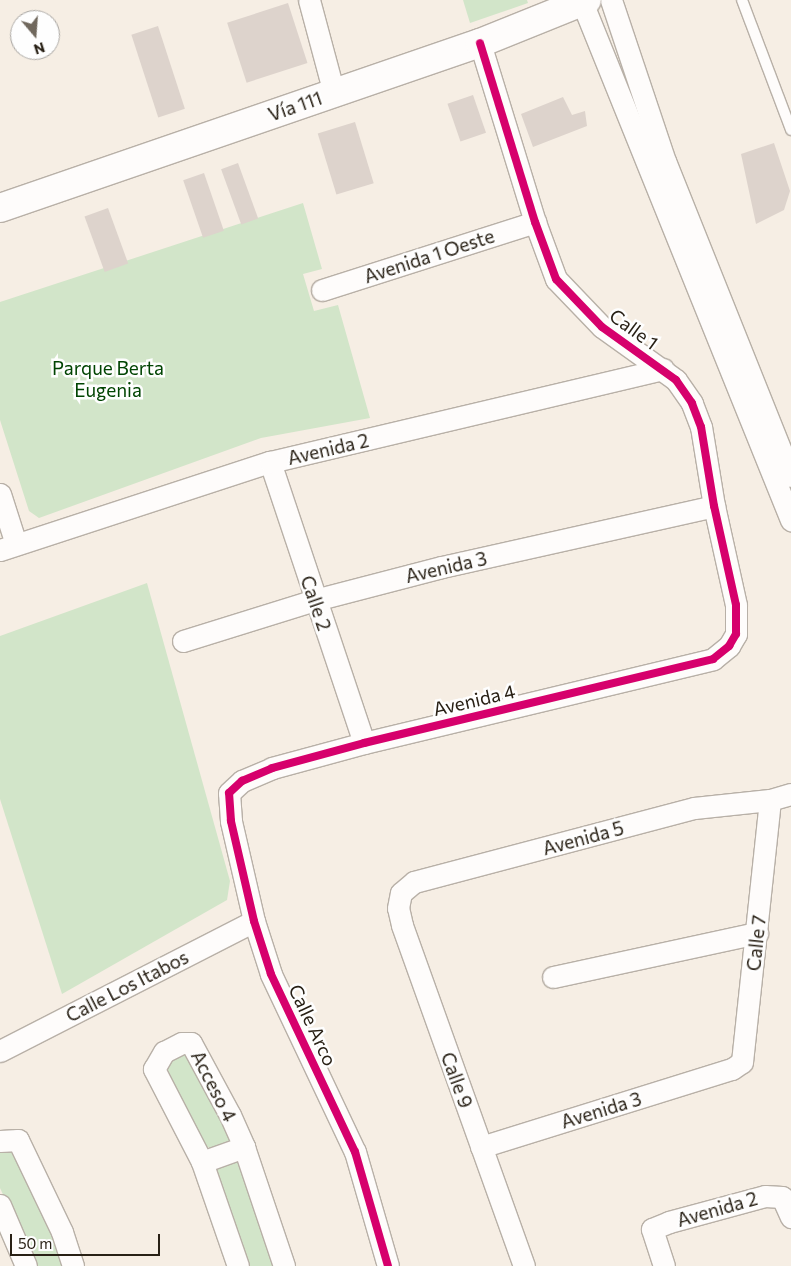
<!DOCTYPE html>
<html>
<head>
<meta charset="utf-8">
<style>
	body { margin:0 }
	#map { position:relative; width:791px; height:1266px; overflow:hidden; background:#f6eee4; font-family:Commissioner,sans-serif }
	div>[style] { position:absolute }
	.green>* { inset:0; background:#d2e5c9 }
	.building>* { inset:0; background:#ddd3cc; transform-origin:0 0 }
	.roads { filter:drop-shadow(1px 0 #b8b0a7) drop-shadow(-1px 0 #b8b0a7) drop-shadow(0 1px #b8b0a7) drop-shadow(0 -1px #b8b0a7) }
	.lane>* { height:10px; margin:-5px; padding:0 5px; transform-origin:5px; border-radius:5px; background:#fefcfb }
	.street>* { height:21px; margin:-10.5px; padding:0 10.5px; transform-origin:10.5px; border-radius:10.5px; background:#fefcfb }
	.secondary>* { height:28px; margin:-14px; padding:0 14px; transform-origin:14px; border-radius:14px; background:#fefcfb }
	.cycleway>* { height:8px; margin:-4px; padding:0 4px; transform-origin:4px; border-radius:4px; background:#d6006c }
	span { translate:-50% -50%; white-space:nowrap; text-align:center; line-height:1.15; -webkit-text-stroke:5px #fefefe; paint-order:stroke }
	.street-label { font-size:19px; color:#282015 }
	.park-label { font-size:19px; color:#004402 }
	.north { position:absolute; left:10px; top:10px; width:50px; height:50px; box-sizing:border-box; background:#fefefe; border:1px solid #a8a5a1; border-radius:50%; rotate:162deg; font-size:14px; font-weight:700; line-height:20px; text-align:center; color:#282015 }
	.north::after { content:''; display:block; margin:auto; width:18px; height:22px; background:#70685d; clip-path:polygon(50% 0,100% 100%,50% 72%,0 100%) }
	.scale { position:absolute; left:10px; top:1234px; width:150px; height:22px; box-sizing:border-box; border:2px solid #282015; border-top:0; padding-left:6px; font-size:15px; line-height:18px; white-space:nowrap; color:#282015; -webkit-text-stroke:4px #fefefe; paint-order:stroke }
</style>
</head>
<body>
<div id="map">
	<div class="green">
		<div style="clip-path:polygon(463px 0,527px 0,528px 3px,470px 23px)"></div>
		<div style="clip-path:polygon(303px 203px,322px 269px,303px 274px,314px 311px,338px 305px,370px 418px,261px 438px,39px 518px,29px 511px,0 420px,0 302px)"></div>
		<div style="clip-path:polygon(147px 583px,230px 881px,227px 900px,62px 994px,0 799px,0 636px)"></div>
		<div style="clip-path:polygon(183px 1048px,232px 1140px,227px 1144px,211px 1149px,205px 1145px,164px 1066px)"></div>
		<div style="clip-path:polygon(16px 1147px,68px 1266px,36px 1266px,0 1188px,0 1148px)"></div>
		<div style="clip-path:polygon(237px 1157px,278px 1266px,246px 1266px,215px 1169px,222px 1162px)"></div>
	</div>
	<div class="building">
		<div style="left:288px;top:3px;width:63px;height:64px;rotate:72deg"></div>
		<div style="left:158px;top:26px;width:87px;height:28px;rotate:72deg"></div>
		<div style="left:473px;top:95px;width:40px;height:27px;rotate:71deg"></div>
		<div style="clip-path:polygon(563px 97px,572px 115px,585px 111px,587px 126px,533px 147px,521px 114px)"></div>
		<div style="left:355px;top:122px;width:64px;height:39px;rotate:73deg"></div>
		<div style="clip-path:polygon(774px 143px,790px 191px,784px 210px,756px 224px,741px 154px)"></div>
		<div style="left:238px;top:163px;width:59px;height:18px;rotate:70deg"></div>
		<div style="left:204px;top:173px;width:61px;height:22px;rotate:71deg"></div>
		<div style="left:108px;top:208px;width:59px;height:25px;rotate:70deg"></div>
	</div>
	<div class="roads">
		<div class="lane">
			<div style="left:742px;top:0;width:139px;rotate:69.3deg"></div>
		</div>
		<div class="street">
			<div style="left:309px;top:0;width:96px;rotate:75deg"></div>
			<div style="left:611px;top:0;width:170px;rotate:71.5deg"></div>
			<div style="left:665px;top:161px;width:339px;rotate:68.2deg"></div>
			<div style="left:582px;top:2px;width:559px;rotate:68.03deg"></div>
			<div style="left:322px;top:290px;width:224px;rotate:-17.7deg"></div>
			<div style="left:270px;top:462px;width:296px;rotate:71.5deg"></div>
			<div style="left:0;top:494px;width:52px;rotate:72.3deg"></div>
			<div style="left:0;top:550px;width:284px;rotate:-18.1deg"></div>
			<div style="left:270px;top:462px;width:404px;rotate:-13.3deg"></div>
			<div style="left:183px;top:641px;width:138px;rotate:-17.3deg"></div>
			<div style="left:315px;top:600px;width:131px;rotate:-14.6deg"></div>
			<div style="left:442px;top:567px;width:279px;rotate:-12.6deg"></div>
			<div style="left:553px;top:977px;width:209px;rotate:-12.2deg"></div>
			<div style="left:0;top:1051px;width:285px;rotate:-27.1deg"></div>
			<div style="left:0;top:1141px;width:18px;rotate:-3deg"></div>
			<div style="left:18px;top:1140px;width:102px;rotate:64.4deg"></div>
			<div style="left:62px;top:1232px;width:36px;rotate:72deg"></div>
			<div style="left:481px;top:1147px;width:263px;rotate:-17.3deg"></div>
			<div style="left:732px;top:1069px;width:12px;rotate:-35deg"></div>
			<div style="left:742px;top:1062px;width:263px;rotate:-83.9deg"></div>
			<div style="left:202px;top:1162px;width:45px;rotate:-19.7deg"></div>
			<div style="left:0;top:1205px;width:66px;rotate:66.9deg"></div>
			<div style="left:238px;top:1266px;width:110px;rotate:-109.1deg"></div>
			<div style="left:202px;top:1162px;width:105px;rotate:-117.3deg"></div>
			<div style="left:154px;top:1069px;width:20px;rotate:-60deg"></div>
			<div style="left:164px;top:1052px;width:20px;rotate:-27deg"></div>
			<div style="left:182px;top:1043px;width:9px"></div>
			<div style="left:191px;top:1043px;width:82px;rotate:61.6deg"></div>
			<div style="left:230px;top:1115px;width:35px;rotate:66deg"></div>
			<div style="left:244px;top:1147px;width:126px;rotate:71.4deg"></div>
			<div style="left:388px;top:1266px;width:119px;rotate:-106.1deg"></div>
			<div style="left:355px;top:1152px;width:197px;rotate:-115.3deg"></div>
			<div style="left:271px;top:974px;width:56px;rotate:-107.8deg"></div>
			<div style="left:254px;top:921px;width:103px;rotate:-103deg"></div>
			<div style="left:231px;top:821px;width:28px;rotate:-94deg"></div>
			<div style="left:229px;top:793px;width:18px;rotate:-43deg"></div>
			<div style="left:242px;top:781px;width:33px;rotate:-23deg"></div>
			<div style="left:272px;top:768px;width:95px;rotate:-15.2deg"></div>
			<div style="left:364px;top:743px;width:359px;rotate:-13.5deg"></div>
			<div style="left:713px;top:659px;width:21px;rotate:-39deg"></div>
			<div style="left:729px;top:646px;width:14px;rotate:-60deg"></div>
			<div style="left:736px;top:634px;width:29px;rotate:-90deg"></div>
			<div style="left:736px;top:605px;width:101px;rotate:-102.5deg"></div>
			<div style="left:714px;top:506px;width:80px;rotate:-99.3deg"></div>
			<div style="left:701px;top:427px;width:26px;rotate:-111deg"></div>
			<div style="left:692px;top:403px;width:28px;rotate:-125deg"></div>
			<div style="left:676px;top:380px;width:91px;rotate:-144.4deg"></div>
			<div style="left:602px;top:327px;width:66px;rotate:-133.8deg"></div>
			<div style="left:556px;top:279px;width:61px;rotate:-110.2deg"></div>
			<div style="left:535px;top:222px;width:187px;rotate:-107.1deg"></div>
			<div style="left:524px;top:1266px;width:362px;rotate:-109.7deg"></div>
			<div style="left:402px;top:925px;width:17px;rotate:-103deg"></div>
			<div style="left:398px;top:908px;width:15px;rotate:-79deg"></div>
			<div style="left:401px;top:893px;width:17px;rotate:-40deg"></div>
			<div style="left:414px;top:882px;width:290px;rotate:-14.8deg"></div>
			<div style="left:694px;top:808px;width:76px;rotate:-6deg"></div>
			<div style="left:770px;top:800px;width:22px;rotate:-16deg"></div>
			<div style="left:664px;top:1266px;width:39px;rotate:-108deg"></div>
			<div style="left:652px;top:1229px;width:18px;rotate:-22deg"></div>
			<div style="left:669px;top:1222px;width:99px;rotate:-15.2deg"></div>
			<div style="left:765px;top:1196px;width:17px;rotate:3deg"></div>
			<div style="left:782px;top:1197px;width:22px;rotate:66deg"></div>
		</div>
		<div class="secondary">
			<div style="left:0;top:208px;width:508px;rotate:-18.97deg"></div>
			<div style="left:480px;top:43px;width:115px;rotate:-21.9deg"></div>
		</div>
	</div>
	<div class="cycleway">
		<div style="left:388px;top:1266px;width:119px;rotate:-106.1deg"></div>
		<div style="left:355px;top:1152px;width:197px;rotate:-115.3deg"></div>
		<div style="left:271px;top:974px;width:56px;rotate:-107.8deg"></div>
		<div style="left:254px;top:921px;width:103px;rotate:-103deg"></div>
		<div style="left:231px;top:821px;width:28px;rotate:-94deg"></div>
		<div style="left:229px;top:793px;width:18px;rotate:-43deg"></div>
		<div style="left:242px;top:781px;width:33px;rotate:-23deg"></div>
		<div style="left:272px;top:768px;width:95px;rotate:-15.2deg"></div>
		<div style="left:364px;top:743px;width:359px;rotate:-13.5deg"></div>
		<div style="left:713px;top:659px;width:21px;rotate:-39deg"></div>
		<div style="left:729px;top:646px;width:14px;rotate:-60deg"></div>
		<div style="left:736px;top:634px;width:29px;rotate:-90deg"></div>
		<div style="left:736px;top:605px;width:101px;rotate:-102.5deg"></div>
		<div style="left:714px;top:506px;width:80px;rotate:-99.3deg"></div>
		<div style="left:701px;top:427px;width:26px;rotate:-111deg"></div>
		<div style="left:692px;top:403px;width:28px;rotate:-125deg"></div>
		<div style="left:676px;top:380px;width:91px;rotate:-144.4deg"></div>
		<div style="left:602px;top:327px;width:66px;rotate:-133.8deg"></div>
		<div style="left:556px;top:279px;width:61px;rotate:-110.2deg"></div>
		<div style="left:535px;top:222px;width:187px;rotate:-107.1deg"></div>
	</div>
	<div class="street-label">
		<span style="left:295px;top:106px;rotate:-19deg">Vía 111</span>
		<span style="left:429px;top:256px;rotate:-18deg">Avenida 1 Oeste</span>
		<span style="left:634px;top:329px;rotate:36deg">Calle 1</span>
		<span style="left:328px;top:449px;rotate:-13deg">Avenida 2</span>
		<span style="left:446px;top:567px;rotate:-13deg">Avenida 3</span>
		<span style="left:316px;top:603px;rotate:71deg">Calle 2</span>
		<span style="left:474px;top:700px;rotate:-13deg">Avenida 4</span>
		<span style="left:583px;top:838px;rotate:-15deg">Avenida 5</span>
		<span style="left:756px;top:943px;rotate:-84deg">Calle 7</span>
		<span style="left:127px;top:986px;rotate:-27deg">Calle Los Itabos</span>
		<span style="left:313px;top:1025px;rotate:65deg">Calle Arco</span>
		<span style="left:457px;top:1080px;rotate:70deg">Calle 9</span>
		<span style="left:214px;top:1086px;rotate:63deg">Acceso 4</span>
		<span style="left:601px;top:1110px;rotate:-17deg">Avenida 3</span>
		<span style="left:717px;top:1209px;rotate:-16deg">Avenida 2</span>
	</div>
	<div class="park-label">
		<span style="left:108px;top:379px">Parque Berta<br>Eugenia</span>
	</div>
	<div class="north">N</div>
	<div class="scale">50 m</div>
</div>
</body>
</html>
